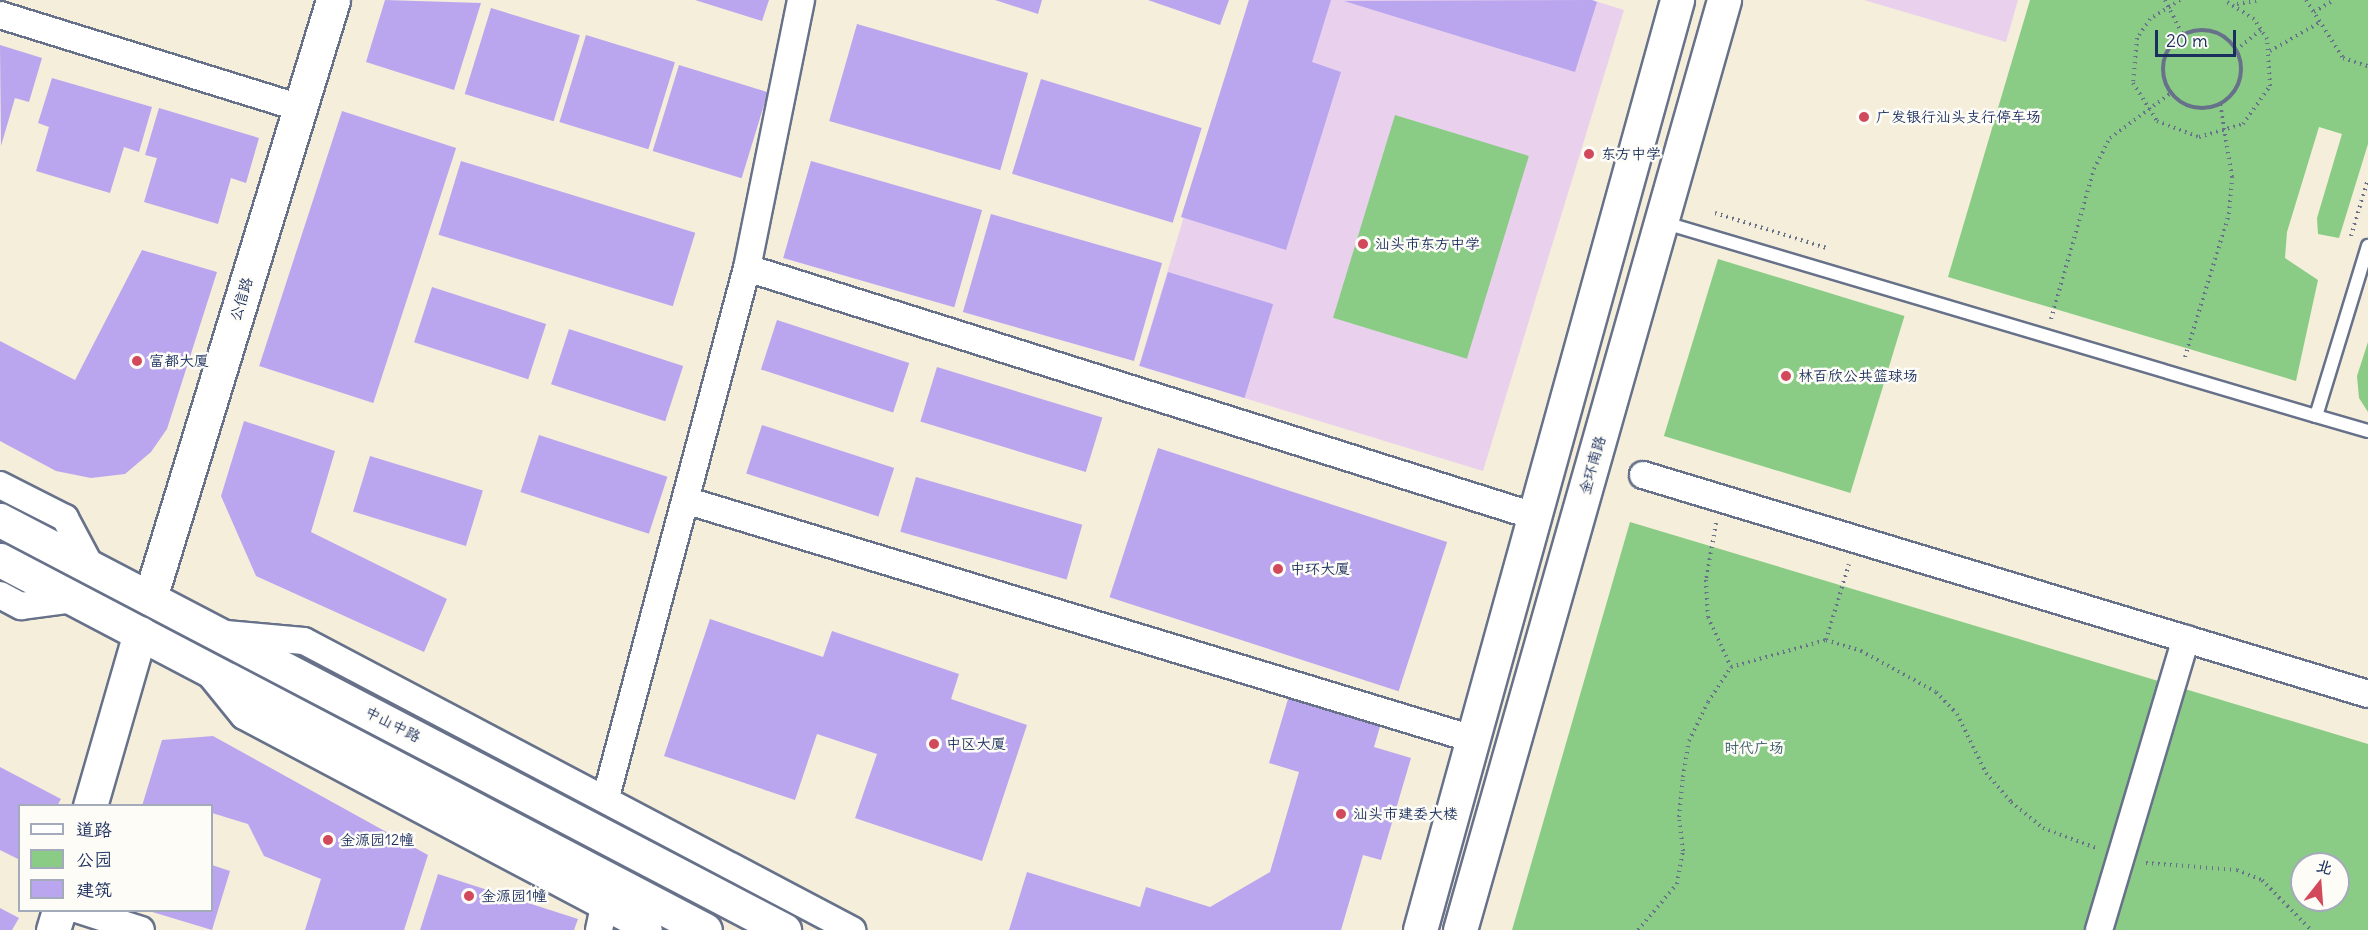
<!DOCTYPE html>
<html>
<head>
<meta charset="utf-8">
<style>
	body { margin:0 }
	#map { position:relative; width:2368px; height:930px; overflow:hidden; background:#f5eedb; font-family:Delius,"LXGW WenKai TC",sans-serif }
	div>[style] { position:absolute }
	.built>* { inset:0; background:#e9d1ed }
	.green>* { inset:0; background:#8acc85; transform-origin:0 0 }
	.building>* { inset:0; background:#baa6ee; transform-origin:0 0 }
	.path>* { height:4px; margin-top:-2px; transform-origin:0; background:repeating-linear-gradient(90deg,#67728a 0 1.5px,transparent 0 6px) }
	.path>.ring { margin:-2px; padding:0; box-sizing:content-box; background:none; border:4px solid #67728a; border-radius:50% }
	.roads { filter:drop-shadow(2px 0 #67728a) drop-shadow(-2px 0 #67728a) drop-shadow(0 2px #67728a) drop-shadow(0 -2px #67728a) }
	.lane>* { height:12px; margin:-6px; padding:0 6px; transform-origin:6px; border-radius:6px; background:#fff }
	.street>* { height:26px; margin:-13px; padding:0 13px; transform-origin:13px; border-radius:13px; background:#fff }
	.secondary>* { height:33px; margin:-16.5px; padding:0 16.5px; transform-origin:16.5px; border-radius:16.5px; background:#fff }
	.dots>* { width:16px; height:16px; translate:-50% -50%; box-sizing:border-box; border:3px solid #fdfcf7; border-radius:50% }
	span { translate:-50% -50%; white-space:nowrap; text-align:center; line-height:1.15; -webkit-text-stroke:5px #fdfcf7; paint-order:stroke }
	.poi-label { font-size:15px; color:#1b2f5e }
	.left { translate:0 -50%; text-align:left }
	.street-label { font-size:15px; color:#1b2f5e }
	.park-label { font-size:15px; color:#3c5e6a }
	.legend { position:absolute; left:18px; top:804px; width:195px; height:108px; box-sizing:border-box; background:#fdfcf7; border:2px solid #a3aaba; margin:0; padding:8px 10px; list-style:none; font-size:18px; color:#1b2f5e }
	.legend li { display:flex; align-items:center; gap:12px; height:30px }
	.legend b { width:30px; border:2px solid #a3aaba }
	.north { position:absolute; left:2290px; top:852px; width:60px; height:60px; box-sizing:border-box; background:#fdfcf7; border:2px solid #a3aaba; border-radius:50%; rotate:17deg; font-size:16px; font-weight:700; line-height:24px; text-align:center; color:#1b2f5e }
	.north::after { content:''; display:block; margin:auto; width:21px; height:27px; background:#d1495b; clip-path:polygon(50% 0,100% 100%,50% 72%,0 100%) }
	.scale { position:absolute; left:2155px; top:30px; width:81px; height:27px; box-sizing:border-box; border:3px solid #1b2f5e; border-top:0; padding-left:8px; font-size:18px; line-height:21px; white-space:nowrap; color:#1b2f5e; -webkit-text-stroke:4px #fdfcf7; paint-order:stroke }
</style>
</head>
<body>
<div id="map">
	<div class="built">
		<div style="clip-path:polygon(1249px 0,1592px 0,1624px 10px,1483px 471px,1139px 366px)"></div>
		<div style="clip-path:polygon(1864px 0,2018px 0,2006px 42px)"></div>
	</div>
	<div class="green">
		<div style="clip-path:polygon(2030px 0,2368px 0,2368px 144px,2339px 238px,2318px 234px,2317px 218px,2342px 134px,2319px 127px,2287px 232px,2285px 258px,2318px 280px,2296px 381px,1948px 277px)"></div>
		<div style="left:1395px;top:115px;width:140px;height:212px;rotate:17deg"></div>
		<div style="left:1718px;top:259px;width:195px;height:185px;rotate:17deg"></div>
		<div style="clip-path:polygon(2368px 342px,2368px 412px,2359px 398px,2357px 376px)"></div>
		<div style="clip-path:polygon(evenodd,1630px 522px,2368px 744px,2368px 930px,1512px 930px,1630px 522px,2302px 864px,2338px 864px,2338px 900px,2302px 900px,2302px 864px)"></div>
	</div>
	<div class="building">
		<div style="clip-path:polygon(385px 0,481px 3px,454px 90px,366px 62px)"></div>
		<div style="clip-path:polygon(695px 0,769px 0,762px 21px)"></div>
		<div style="clip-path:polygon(995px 0,1042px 0,1038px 14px)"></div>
		<div style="clip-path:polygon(1148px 0,1229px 0,1220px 25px)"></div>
		<div style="clip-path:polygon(1249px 0,1331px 0,1312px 62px,1341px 72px,1286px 250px,1181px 217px)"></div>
		<div style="clip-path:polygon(1592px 0,1597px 2px,1575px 72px,1344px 1px)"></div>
		<div style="left:491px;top:8px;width:93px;height:90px;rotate:17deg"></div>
		<div style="left:857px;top:24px;width:178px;height:101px;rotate:16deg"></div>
		<div style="left:586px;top:35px;width:93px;height:91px;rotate:17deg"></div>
		<div style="clip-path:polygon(0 45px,42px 58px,29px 102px,15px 98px,1px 146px)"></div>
		<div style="left:679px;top:65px;width:93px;height:90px;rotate:17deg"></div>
		<div style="clip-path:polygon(52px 78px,152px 107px,139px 152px,124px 147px,110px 193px,36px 171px,49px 127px,38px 123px)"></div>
		<div style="left:1041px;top:79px;width:168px;height:99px;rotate:17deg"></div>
		<div style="clip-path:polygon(159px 108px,259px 138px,246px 183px,231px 178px,218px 224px,144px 202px,157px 158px,145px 155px)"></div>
		<div style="left:342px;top:111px;width:120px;height:268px;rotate:18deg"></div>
		<div style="left:461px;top:161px;width:245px;height:77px;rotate:17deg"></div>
		<div style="left:811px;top:161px;width:178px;height:101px;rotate:16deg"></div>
		<div style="left:991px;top:214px;width:178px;height:102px;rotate:16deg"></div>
		<div style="clip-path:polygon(142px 250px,217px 272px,167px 429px,151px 452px,125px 474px,91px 478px,56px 471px,0 441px,0 341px,75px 380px)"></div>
		<div style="left:1168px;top:272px;width:110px;height:98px;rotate:17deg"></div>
		<div style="left:432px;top:287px;width:120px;height:58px;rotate:18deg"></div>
		<div style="left:777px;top:320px;width:139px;height:52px;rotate:18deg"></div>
		<div style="left:569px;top:329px;width:120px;height:58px;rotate:18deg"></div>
		<div style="left:937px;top:367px;width:173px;height:57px;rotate:17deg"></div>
		<div style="clip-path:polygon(244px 421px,335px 451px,311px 532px,447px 599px,424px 652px,256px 576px,221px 496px)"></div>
		<div style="left:762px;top:425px;width:139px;height:51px;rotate:18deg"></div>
		<div style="left:539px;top:435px;width:135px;height:60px;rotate:18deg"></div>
		<div style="left:1158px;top:448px;width:304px;height:157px;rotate:18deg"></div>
		<div style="left:370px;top:456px;width:118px;height:58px;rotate:17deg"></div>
		<div style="left:916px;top:477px;width:173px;height:57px;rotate:16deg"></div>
		<div style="clip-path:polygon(710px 619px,823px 657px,832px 631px,959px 674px,951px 699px,1027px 725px,982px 861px,855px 818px,877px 754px,817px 734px,795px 800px,664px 756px)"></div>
		<div style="clip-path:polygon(1291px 689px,1383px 716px,1374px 747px,1411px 758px,1381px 860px,1363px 855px,1341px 930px,1009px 930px,1027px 872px,1140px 907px,1146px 887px,1210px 907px,1270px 872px,1299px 772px,1269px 763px)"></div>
		<div style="clip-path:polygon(213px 736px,428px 855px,404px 930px,305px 930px,321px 879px,264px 856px,248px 824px,212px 813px,212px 806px,142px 806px,162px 740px)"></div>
		<div style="clip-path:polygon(0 767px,61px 799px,57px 806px,20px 806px,20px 860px,0 850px)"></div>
		<div style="clip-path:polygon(212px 865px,230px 871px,212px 930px,149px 911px,212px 910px)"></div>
		<div style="clip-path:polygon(438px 874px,578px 919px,574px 930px,420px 930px)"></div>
		<div style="clip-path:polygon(0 908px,19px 918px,12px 930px,0 930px)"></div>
	</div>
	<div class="path">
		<div style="left:2165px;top:0;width:39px;rotate:63deg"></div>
		<div style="left:2180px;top:0;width:36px;rotate:148deg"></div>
		<div style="left:2150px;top:19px;width:23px;rotate:124deg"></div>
		<div style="left:2137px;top:38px;width:45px;rotate:95.1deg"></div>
		<div style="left:2133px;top:83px;width:45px;rotate:57.7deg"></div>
		<div style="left:2157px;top:121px;width:45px;rotate:20.9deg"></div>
		<div style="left:2199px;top:137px;width:46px;rotate:-16.5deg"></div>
		<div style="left:2243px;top:124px;width:47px;rotate:-54.6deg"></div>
		<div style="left:2270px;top:86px;width:47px;rotate:-93.7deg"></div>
		<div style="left:2267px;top:39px;width:24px;rotate:-123deg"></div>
		<div style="left:2254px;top:19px;width:36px;rotate:-148deg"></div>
		<div style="left:2306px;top:0;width:69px;rotate:57.5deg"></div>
		<div style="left:2343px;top:58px;width:26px;rotate:18deg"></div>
		<div style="left:2237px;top:4px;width:22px;rotate:-10deg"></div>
		<div style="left:2314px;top:12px;width:23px;rotate:-31deg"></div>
		<div class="ring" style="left:2163px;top:30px;width:74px;height:74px"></div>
		<div style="left:2236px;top:50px;width:32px;rotate:-39deg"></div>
		<div style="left:2270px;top:51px;width:58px;rotate:-30.1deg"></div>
		<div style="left:1715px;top:213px;width:117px;rotate:17.4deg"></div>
		<div style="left:2351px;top:236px;width:59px;rotate:-73.4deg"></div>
		<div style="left:2051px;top:319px;width:156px;rotate:-74deg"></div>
		<div style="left:2094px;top:169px;width:35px;rotate:-63deg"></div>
		<div style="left:2110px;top:138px;width:76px;rotate:-36.4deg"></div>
		<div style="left:2185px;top:357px;width:150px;rotate:-72.9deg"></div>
		<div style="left:2229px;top:214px;width:37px;rotate:-85deg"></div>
		<div style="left:2232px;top:177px;width:75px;rotate:-99.2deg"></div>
		<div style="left:1716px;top:523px;width:58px;rotate:100deg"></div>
		<div style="left:1706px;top:580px;width:37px;rotate:87deg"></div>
		<div style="left:1708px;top:617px;width:55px;rotate:65.3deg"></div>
		<div style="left:1826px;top:640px;width:79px;rotate:-73.2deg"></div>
		<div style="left:2146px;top:863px;width:91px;rotate:4.4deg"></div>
		<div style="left:2237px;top:870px;width:27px;rotate:22deg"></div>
		<div style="left:2262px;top:880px;width:70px;rotate:45.6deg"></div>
		<div style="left:1638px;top:930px;width:60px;rotate:-49.7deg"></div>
		<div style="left:1677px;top:884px;width:34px;rotate:-80deg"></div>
		<div style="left:1683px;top:851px;width:34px;rotate:-97deg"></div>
		<div style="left:1679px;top:817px;width:40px;rotate:-84.3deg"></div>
		<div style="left:1683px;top:777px;width:36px;rotate:-81deg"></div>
		<div style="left:1689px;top:741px;width:43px;rotate:-64deg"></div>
		<div style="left:1708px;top:702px;width:42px;rotate:-56.7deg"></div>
		<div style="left:1731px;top:667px;width:99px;rotate:-15.9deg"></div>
		<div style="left:1826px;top:640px;width:37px;rotate:17deg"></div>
		<div style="left:1861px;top:651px;width:85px;rotate:28.7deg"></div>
		<div style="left:1936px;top:692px;width:30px;rotate:46deg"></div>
		<div style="left:1957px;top:714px;width:66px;rotate:63.8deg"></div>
		<div style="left:1986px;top:773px;width:38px;rotate:49deg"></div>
		<div style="left:2011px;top:802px;width:41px;rotate:39.1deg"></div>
		<div style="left:2043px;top:828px;width:57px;rotate:20.7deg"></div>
	</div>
	<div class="roads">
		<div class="lane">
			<div style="left:1662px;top:222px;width:682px;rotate:16.52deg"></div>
			<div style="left:2316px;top:416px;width:178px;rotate:-73deg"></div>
			<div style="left:2316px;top:416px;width:54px;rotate:16.1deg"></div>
		</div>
		<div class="street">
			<div style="left:0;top:15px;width:314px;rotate:17.2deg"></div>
			<div style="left:747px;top:268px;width:273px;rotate:-78.6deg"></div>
			<div style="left:1643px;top:475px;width:757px;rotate:16.81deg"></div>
			<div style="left:0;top:485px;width:73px;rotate:26.9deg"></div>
			<div style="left:65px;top:518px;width:55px;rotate:62deg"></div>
			<div style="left:688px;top:501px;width:820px;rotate:16.87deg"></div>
			<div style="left:0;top:595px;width:24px;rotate:28deg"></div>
			<div style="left:21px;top:606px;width:53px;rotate:-7.5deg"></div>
			<div style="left:226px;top:634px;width:78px;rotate:5.1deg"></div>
			<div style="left:304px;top:641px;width:620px;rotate:27.81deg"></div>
			<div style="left:209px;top:673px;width:55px;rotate:50.9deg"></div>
			<div style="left:244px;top:716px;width:458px;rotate:27.9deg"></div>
			<div style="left:606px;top:797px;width:547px;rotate:-75.08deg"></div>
			<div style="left:747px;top:268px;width:825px;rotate:17.49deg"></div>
			<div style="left:79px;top:910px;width:65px;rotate:17.9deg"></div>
			<div style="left:599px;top:930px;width:39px;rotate:-78deg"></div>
			<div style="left:2099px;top:930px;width:304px;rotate:-73.4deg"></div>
		</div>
		<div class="secondary">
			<div style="left:0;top:520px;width:885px;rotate:27.61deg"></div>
			<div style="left:0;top:560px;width:796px;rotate:27.69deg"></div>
			<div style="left:150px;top:598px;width:625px;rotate:-72.98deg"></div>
			<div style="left:90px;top:806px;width:180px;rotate:-73.9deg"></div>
			<div style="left:53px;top:930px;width:21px;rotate:-73deg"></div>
			<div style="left:1420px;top:930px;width:965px;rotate:-74.55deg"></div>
			<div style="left:1460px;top:930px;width:967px;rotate:-74.15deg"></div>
		</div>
	</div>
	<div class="dots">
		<div style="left:1864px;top:117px;background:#d1495b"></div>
		<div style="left:1589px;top:154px;background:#d1495b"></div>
		<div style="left:1363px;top:244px;background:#d1495b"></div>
		<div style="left:137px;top:361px;background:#d1495b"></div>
		<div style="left:1786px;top:376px;background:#d1495b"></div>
		<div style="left:1278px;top:569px;background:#d1495b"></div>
		<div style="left:934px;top:744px;background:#d1495b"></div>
		<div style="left:1341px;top:814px;background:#d1495b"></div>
		<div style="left:328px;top:840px;background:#d1495b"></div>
		<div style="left:469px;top:896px;background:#d1495b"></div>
	</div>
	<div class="poi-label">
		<span class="left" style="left:1876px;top:117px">广发银行汕头支行停车场</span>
		<span class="left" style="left:1601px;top:154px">东方中学</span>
		<span class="left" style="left:1375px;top:244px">汕头市东方中学</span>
		<span class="left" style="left:149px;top:361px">富都大厦</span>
		<span class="left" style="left:1798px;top:376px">林百欣公共篮球场</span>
		<span class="left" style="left:1290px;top:569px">中环大厦</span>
		<span class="left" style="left:946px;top:744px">中区大厦</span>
		<span class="left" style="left:1353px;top:814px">汕头市建委大楼</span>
		<span class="left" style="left:340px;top:840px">金源园12幢</span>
		<span class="left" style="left:481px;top:896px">金源园1幢</span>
	</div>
	<div class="street-label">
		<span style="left:241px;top:299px;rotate:-73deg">公信路</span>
		<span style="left:1592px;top:465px;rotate:-74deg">金环南路</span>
		<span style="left:393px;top:724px;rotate:27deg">中山中路</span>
	</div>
	<div class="park-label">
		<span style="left:1754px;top:748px">时代广场</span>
	</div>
	<ul class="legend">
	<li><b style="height:8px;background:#fff"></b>道路</li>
	<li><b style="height:16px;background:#8acc85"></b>公园</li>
	<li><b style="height:16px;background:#baa6ee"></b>建筑</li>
	</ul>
	<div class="north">北</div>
	<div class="scale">20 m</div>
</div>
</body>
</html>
